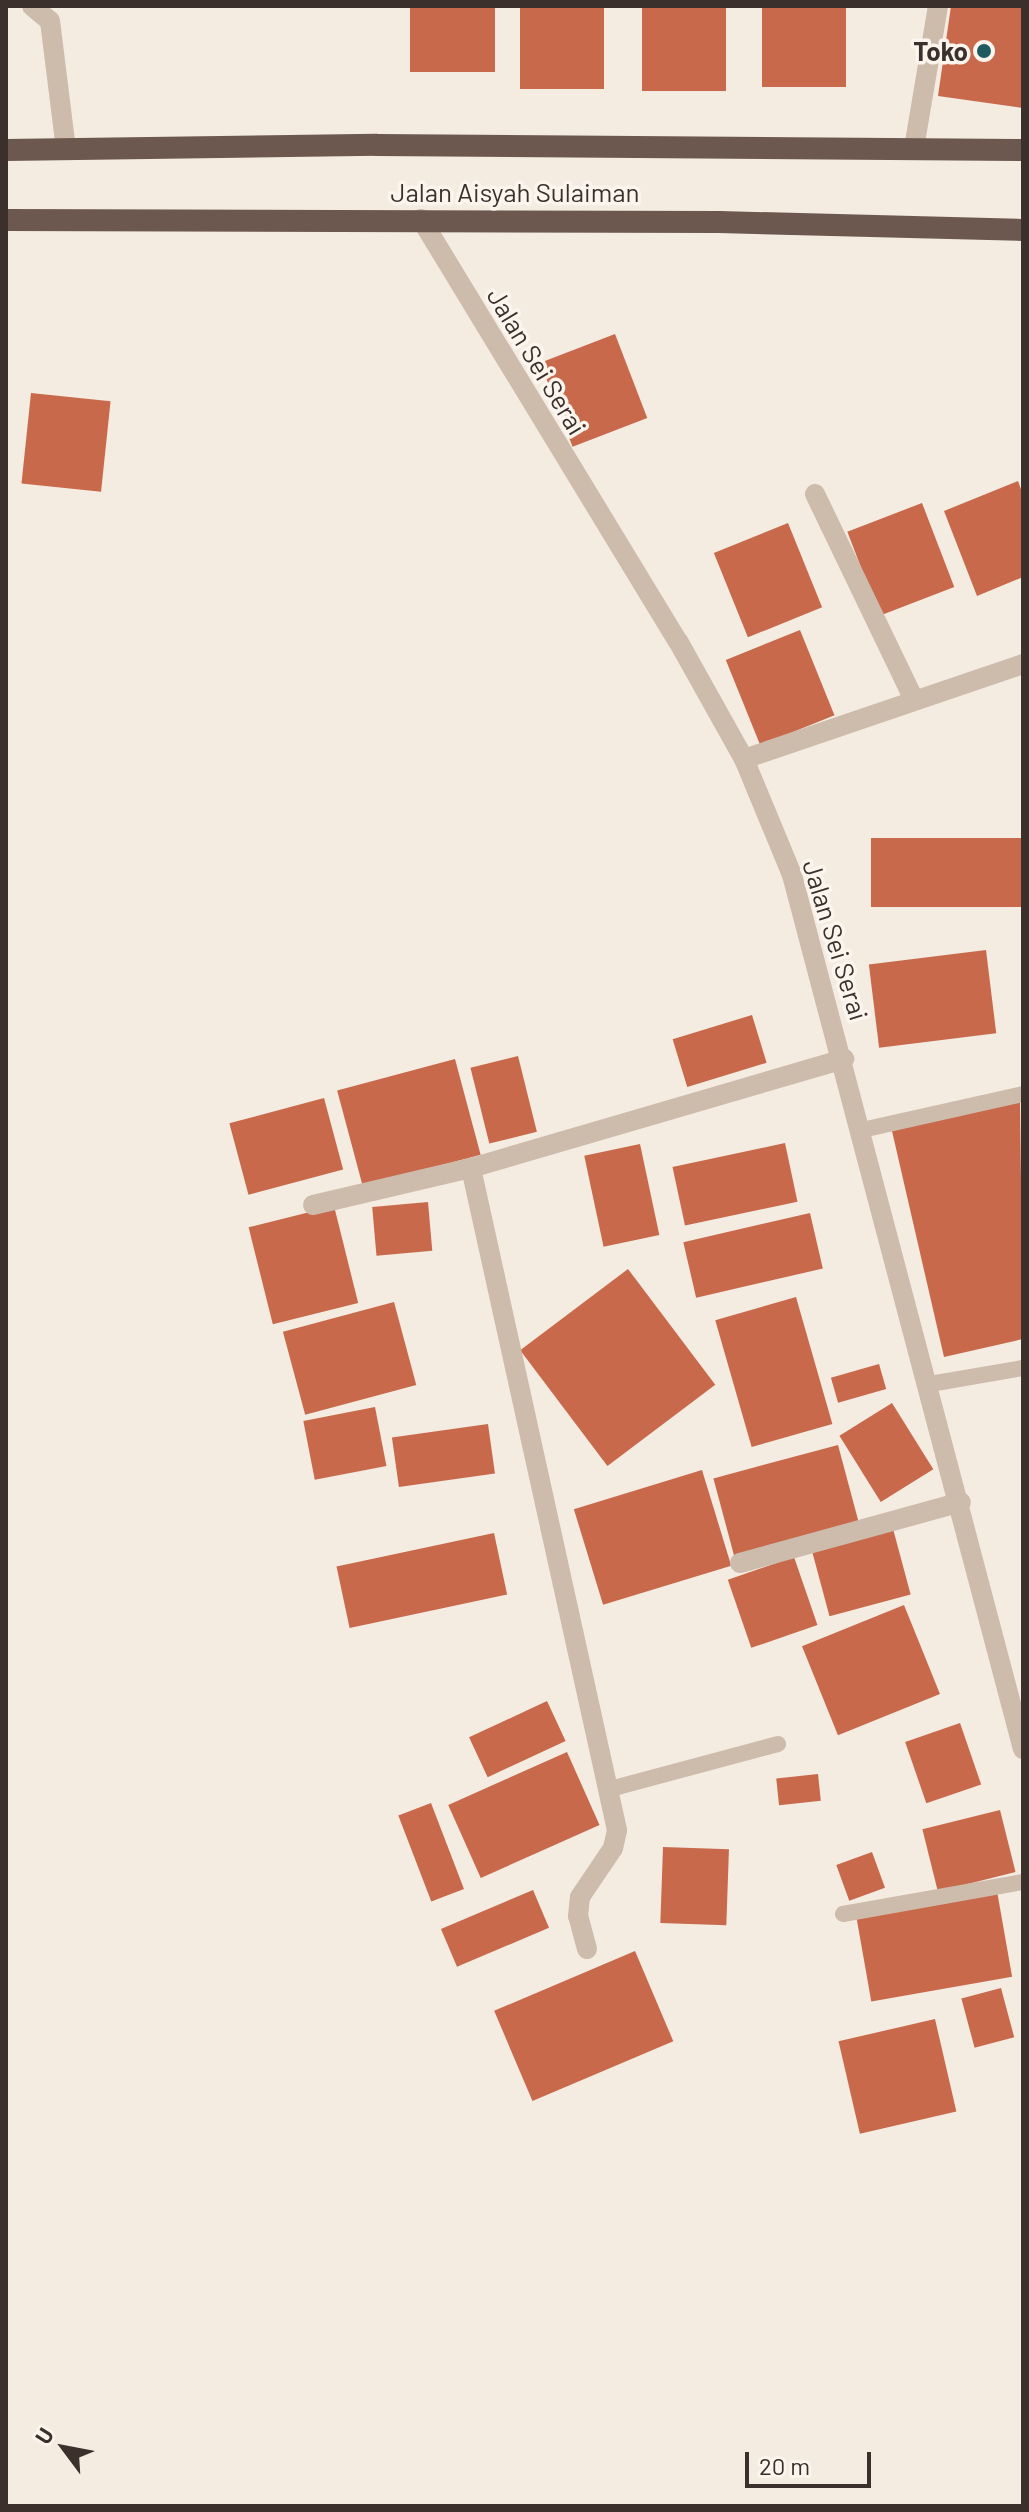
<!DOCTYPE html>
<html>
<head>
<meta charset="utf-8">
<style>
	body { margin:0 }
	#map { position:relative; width:1029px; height:2512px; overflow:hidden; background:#f4ebe1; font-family:Barlow,sans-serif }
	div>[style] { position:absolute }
	.building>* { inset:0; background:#c8694b; transform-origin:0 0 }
	.service>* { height:16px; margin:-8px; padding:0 8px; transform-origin:8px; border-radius:8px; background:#cdbbac }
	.minor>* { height:20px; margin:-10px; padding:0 10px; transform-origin:10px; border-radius:10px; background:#cdbbac }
	.trunk>* { height:22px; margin:-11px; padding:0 11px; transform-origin:11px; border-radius:11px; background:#6c584f }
	.dots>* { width:22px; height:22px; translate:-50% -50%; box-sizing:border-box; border:4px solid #fbf5ee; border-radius:50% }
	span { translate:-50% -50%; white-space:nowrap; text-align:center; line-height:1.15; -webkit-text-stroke:7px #fbf5ee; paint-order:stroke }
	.poi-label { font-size:26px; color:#3b302b; font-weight:700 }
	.right { translate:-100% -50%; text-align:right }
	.street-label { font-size:26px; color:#3b302b }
	.frame { position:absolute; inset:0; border:8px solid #3b302b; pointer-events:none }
	.north { position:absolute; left:24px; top:2408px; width:80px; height:80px; -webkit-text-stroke:6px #fbf5ee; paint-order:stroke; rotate:302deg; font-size:22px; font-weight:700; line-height:32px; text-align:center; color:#3b302b }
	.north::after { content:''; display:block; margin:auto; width:28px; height:36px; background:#3b302b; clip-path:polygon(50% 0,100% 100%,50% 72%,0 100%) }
	.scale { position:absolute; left:745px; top:2452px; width:126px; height:36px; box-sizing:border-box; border:4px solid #3b302b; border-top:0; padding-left:10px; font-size:24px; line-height:28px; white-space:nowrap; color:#3b302b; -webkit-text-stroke:6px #fbf5ee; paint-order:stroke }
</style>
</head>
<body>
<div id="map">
	<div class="building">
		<div style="left:410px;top:6px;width:85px;height:66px"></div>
		<div style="left:520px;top:6px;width:84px;height:83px"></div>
		<div style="left:642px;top:6px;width:84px;height:85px"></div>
		<div style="left:762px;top:6px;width:84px;height:81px"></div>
		<div style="clip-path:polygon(951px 6px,1023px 6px,1023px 108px,938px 96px)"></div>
		<div style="left:615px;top:334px;width:90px;height:80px;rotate:69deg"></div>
		<div style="left:31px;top:393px;width:80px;height:91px;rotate:6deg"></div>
		<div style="clip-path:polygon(1018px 481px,1023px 495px,1023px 577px,977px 596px,944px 511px)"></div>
		<div style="left:922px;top:503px;width:90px;height:80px;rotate:69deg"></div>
		<div style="left:788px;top:523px;width:91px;height:80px;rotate:68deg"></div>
		<div style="left:800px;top:630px;width:92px;height:80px;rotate:68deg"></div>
		<div style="left:1023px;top:838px;width:69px;height:152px;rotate:90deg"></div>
		<div style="left:986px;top:950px;width:84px;height:118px;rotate:83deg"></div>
		<div style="left:752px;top:1015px;width:50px;height:83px;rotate:73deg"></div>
		<div style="left:518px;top:1056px;width:78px;height:49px;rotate:76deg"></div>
		<div style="left:455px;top:1059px;width:99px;height:122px;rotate:75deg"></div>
		<div style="left:324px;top:1098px;width:74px;height:98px;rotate:75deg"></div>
		<div style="clip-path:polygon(1020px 1101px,1023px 1339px,944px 1357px,892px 1131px)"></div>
		<div style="left:785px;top:1143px;width:60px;height:115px;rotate:78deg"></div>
		<div style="left:640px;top:1144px;width:93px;height:57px;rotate:78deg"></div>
		<div style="left:428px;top:1202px;width:49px;height:56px;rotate:85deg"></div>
		<div style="left:334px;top:1206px;width:100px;height:88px;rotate:76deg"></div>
		<div style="left:810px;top:1213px;width:57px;height:130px;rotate:77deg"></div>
		<div style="left:628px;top:1269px;width:145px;height:135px;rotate:53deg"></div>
		<div style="left:796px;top:1297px;width:132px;height:84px;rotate:74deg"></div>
		<div style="left:394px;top:1302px;width:86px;height:115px;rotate:75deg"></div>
		<div style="left:879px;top:1364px;width:26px;height:50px;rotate:74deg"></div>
		<div style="left:892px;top:1403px;width:78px;height:62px;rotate:58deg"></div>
		<div style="left:375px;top:1407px;width:60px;height:73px;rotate:79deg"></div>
		<div style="left:488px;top:1424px;width:50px;height:97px;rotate:82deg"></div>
		<div style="left:838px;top:1445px;width:81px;height:129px;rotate:75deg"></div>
		<div style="left:702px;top:1470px;width:100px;height:134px;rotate:73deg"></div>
		<div style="left:892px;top:1525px;width:72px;height:84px;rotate:75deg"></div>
		<div style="left:494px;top:1533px;width:63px;height:161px;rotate:78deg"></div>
		<div style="left:794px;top:1557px;width:72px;height:70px;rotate:71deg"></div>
		<div style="left:904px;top:1605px;width:96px;height:110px;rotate:68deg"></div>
		<div style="left:547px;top:1701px;width:44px;height:86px;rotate:65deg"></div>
		<div style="left:960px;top:1723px;width:65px;height:58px;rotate:71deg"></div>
		<div style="left:567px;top:1752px;width:80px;height:130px;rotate:66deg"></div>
		<div style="left:818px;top:1774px;width:27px;height:42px;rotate:84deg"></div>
		<div style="left:431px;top:1803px;width:92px;height:35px;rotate:69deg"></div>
		<div style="left:1000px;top:1810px;width:64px;height:80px;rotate:76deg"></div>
		<div style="left:663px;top:1847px;width:66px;height:76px;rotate:2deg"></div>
		<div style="left:872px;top:1852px;width:38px;height:38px;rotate:70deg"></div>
		<div style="left:533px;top:1890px;width:41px;height:100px;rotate:67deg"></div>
		<div style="left:997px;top:1891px;width:87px;height:143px;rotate:80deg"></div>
		<div style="left:635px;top:1951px;width:98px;height:153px;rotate:67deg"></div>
		<div style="left:1001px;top:1988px;width:51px;height:41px;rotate:75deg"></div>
		<div style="left:935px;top:2019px;width:95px;height:99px;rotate:77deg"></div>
	</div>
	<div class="service">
		<div style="left:862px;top:1130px;width:165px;rotate:-12.6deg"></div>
		<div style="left:930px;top:1384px;width:94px;rotate:-9.8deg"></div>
		<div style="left:610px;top:1789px;width:174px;rotate:-15deg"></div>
		<div style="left:843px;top:1914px;width:183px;rotate:-10.1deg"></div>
	</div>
	<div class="minor">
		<div style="left:32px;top:6px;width:23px;rotate:40deg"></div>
		<div style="left:50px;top:21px;width:130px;rotate:82.9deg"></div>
		<div style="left:914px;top:148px;width:144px;rotate:-80.4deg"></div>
		<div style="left:421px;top:219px;width:494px;rotate:58.7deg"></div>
		<div style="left:678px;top:641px;width:135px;rotate:60.8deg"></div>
		<div style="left:744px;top:759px;width:126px;rotate:67.5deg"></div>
		<div style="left:792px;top:875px;width:904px;rotate:75.2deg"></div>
		<div style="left:815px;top:494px;width:226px;rotate:64.3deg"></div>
		<div style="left:744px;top:759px;width:295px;rotate:-18.8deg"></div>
		<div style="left:313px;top:1205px;width:162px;rotate:-13.2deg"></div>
		<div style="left:740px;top:1563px;width:229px;rotate:-15.4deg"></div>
		<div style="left:587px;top:1949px;width:34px;rotate:-105deg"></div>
		<div style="left:578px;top:1916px;width:19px;rotate:-84deg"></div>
		<div style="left:580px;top:1897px;width:59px;rotate:-56deg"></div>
		<div style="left:613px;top:1848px;width:18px;rotate:-77deg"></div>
		<div style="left:617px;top:1830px;width:678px;rotate:-102.44deg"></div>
		<div style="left:471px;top:1168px;width:389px;rotate:-16.3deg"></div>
	</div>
	<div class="trunk">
		<div style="left:6px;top:150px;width:371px;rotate:-0.8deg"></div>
		<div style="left:377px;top:145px;width:646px;rotate:0.44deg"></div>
		<div style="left:6px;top:220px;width:713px;rotate:0.16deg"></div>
		<div style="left:719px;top:222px;width:304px;rotate:1.5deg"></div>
	</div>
	<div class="dots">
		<div style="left:984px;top:51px;background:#1f5a5e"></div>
	</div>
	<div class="poi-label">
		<span class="right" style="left:968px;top:51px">Toko</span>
	</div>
	<div class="street-label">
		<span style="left:515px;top:192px">Jalan Aisyah Sulaiman</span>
		<span style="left:537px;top:361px;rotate:59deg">Jalan Sei Serai</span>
		<span style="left:836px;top:940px;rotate:73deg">Jalan Sei Serai</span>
	</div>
	<div class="frame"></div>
	<div class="north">U</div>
	<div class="scale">20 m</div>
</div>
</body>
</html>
